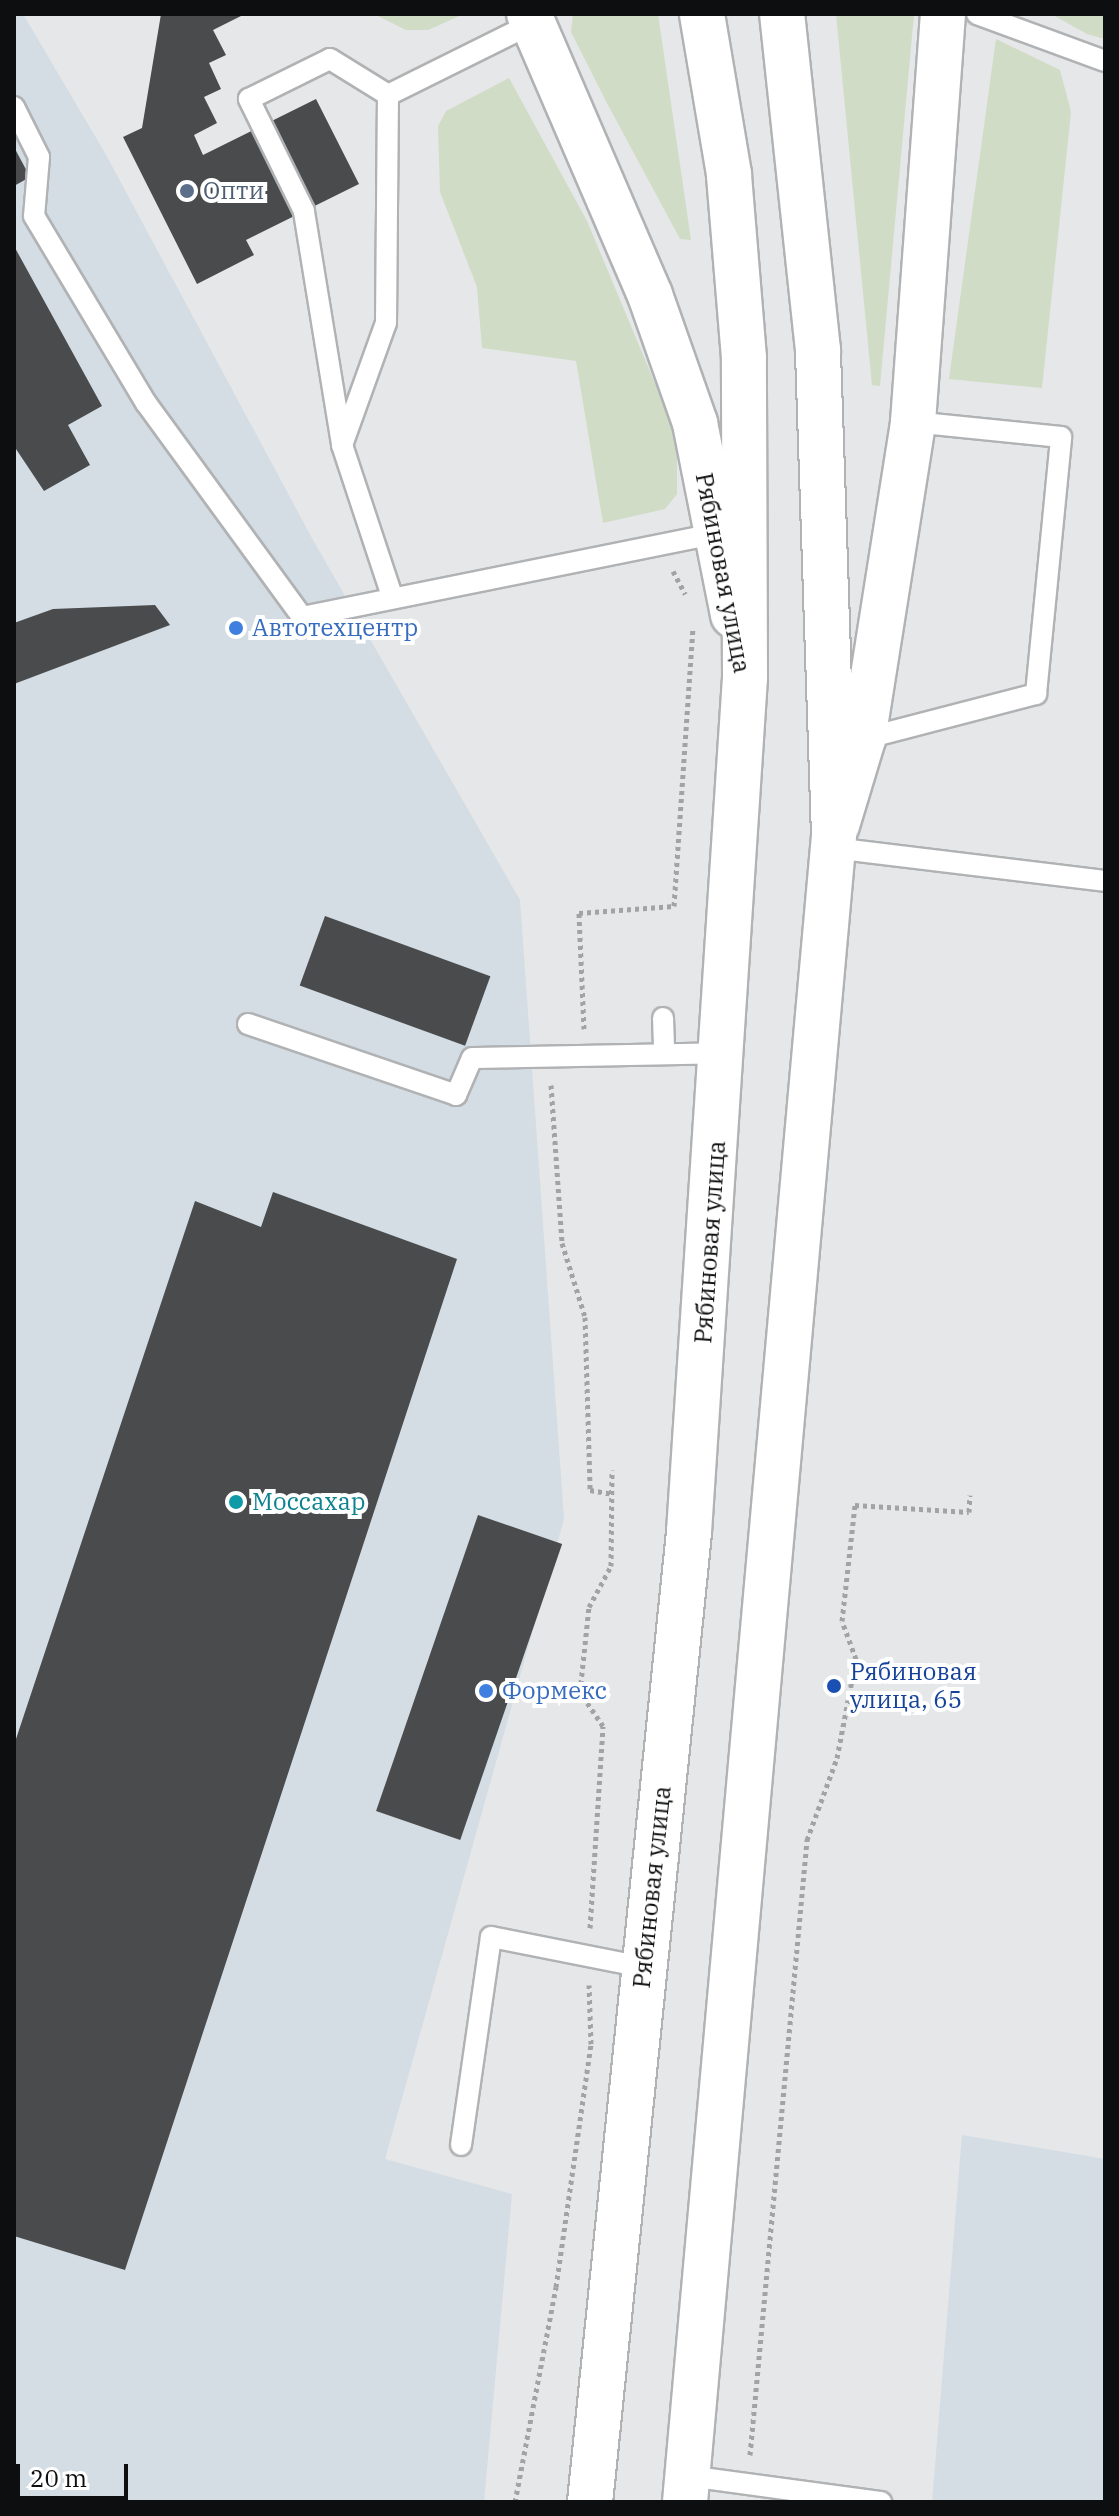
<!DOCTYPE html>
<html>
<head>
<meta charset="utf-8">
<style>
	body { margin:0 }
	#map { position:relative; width:1119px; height:2516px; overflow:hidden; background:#e5e7e9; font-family:"IBM Plex Serif",serif }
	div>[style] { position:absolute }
	.built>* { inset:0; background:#d4dde4 }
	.green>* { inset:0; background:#d0dcc5 }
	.building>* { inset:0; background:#494b4d; transform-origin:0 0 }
	.path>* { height:5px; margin-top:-2.5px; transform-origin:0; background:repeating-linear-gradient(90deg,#a1a3a5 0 4px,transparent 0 8px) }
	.roads { filter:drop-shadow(2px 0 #b0b2b4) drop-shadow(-2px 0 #b0b2b4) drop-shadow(0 2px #b0b2b4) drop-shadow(0 -2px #b0b2b4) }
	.service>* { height:20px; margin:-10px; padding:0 10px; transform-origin:10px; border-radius:10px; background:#fff }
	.tertiary>* { height:44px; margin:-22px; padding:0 22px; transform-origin:22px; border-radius:22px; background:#fff }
	.secondary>* { height:44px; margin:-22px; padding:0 22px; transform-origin:22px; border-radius:22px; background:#fff }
	.dots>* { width:22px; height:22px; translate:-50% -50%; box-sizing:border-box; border:4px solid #fff; border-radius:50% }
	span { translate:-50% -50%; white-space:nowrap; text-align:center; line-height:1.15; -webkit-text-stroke:8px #fff; paint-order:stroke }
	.service-label { font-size:24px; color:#4e5e75 }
	.left { translate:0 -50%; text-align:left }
	.street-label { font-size:24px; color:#0d0e0f }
	.shop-label { font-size:24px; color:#366cbe }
	.culture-label { font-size:24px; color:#0d838f }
	.transit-label { font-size:24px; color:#164399 }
	.frame { position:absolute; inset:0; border:16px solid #0d0e0f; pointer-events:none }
	.scale { position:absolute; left:16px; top:2464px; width:112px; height:36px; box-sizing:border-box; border:4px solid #0d0e0f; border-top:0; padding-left:10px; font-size:24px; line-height:28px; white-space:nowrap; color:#0d0e0f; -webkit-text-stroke:6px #fff; paint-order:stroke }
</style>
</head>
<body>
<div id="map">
	<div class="built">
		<div style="clip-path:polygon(14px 14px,23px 14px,105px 153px,313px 540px,520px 900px,564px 1519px,385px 2159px,512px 2194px,484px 2502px,14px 2502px)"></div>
		<div style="clip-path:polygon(962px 2135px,1105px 2159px,1105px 2502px,932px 2502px)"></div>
	</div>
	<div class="green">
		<div style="clip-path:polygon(374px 14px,464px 14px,428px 30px,406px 30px)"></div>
		<div style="clip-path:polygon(573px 14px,658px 14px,691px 240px,680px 239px,608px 105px,571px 32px)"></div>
		<div style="clip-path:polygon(836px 14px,914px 14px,880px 386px,872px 385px)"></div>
		<div style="clip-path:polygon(1051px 14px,1105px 14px,1105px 39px,1087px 34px)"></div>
		<div style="clip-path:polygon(996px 39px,1060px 70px,1071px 112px,1042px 388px,949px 379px)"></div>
		<div style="clip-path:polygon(509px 78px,587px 221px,677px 436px,677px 494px,665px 509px,603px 523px,576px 361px,482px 348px,477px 287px,440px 192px,438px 126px,446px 111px)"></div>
	</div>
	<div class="building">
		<div style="clip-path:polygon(161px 14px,245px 14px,213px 30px,226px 55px,209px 63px,221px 89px,204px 97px,217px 123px,194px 135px,203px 155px,316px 99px,359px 184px,246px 240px,254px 255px,197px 284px,123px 137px,142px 128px)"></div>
		<div style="clip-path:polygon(14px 147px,30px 177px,14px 186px)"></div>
		<div style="clip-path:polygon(14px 246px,102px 406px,68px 425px,90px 465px,44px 491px,14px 446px)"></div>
		<div style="clip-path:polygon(155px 605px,170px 625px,14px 684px,14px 623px,53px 609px)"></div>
		<div style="left:325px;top:916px;width:176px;height:74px;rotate:20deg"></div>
		<div style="clip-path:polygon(273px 1192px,457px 1259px,125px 2270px,14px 2236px,14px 1745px,195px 1201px,261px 1227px)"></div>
		<div style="left:478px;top:1515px;width:89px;height:313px;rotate:19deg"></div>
	</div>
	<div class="path">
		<div style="left:673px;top:571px;width:26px;rotate:62deg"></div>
		<div style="left:584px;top:1029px;width:116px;rotate:-92.5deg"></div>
		<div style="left:579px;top:913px;width:95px;rotate:-4.2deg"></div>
		<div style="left:674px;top:906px;width:278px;rotate:-86.1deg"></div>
		<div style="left:551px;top:1085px;width:158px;rotate:86deg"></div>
		<div style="left:562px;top:1243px;width:77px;rotate:72.7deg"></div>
		<div style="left:585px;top:1317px;width:173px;rotate:88.3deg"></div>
		<div style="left:590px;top:1490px;width:22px;rotate:10deg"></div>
		<div style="left:590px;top:1928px;width:202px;rotate:-86.3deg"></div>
		<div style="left:603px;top:1726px;width:41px;rotate:-124.1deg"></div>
		<div style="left:580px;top:1692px;width:85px;rotate:-84deg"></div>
		<div style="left:589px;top:1607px;width:47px;rotate:-61.8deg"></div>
		<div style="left:611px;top:1566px;width:96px;rotate:-89.4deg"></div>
		<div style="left:750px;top:2455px;width:618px;rotate:-84.7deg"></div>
		<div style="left:807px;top:1840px;width:87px;rotate:-69.9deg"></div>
		<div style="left:837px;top:1758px;width:101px;rotate:-79.1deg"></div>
		<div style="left:856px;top:1659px;width:40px;rotate:-110.2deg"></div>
		<div style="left:842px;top:1621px;width:117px;rotate:-83.6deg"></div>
		<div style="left:855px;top:1505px;width:114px;rotate:3.5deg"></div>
		<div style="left:969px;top:1512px;width:17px;rotate:-87deg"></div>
		<div style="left:515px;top:2502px;width:219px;rotate:-79.2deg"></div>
		<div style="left:556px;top:2287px;width:246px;rotate:-81.8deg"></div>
		<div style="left:591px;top:2044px;width:59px;rotate:-91.9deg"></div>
	</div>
	<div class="roads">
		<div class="service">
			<div style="left:977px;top:14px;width:136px;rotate:20.2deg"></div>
			<div style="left:14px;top:107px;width:56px;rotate:63.4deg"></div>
			<div style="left:39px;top:157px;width:59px;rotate:94.8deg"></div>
			<div style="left:34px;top:216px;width:218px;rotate:59.1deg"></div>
			<div style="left:146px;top:403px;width:265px;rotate:53.9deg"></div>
			<div style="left:302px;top:617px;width:424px;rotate:-11.4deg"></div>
			<div style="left:342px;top:444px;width:236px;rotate:-99.3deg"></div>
			<div style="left:304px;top:211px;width:125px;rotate:-116.2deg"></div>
			<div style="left:249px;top:99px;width:90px;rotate:-26.3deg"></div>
			<div style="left:330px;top:59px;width:68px;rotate:31.8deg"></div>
			<div style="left:392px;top:596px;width:159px;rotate:-108.3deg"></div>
			<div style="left:342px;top:445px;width:130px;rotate:-70.2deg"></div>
			<div style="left:386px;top:323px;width:228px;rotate:-89.5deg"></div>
			<div style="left:388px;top:95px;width:162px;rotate:-26.4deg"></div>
			<div style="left:863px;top:739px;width:179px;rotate:-14.6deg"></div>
			<div style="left:1036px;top:694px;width:258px;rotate:-84.4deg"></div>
			<div style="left:1061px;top:437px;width:149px;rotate:-174.2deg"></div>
			<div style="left:833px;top:848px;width:274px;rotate:6.9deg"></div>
			<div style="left:663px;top:1018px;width:31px;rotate:88deg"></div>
			<div style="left:248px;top:1024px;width:220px;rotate:18.8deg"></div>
			<div style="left:456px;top:1095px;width:40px;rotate:-66.6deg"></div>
			<div style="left:472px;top:1058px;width:251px;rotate:-1.1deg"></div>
			<div style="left:461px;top:2145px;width:210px;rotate:-81.8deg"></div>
			<div style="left:491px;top:1937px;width:155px;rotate:11.2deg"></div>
			<div style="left:688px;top:2476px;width:195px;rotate:7.7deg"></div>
		</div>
		<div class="tertiary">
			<div style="left:529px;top:14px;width:306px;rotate:66.7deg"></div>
			<div style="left:650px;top:295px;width:136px;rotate:70.6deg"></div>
			<div style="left:695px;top:423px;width:196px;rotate:78.8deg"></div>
			<div style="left:837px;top:825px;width:90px;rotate:-73.2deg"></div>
			<div style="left:863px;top:739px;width:321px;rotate:-81deg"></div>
			<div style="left:913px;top:422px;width:409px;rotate:-85.8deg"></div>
		</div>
		<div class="secondary">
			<div style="left:590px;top:2502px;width:975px;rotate:-84.17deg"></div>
			<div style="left:689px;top:1532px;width:857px;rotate:-86.25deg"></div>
			<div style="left:745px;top:677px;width:319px;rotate:-90.2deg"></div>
			<div style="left:744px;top:358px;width:185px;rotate:-94.7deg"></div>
			<div style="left:729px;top:174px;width:162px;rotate:-99.6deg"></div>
			<div style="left:685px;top:2502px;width:1674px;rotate:-84.89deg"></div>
			<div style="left:834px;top:835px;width:485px;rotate:-91.9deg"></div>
			<div style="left:818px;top:350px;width:338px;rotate:-96.1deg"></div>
		</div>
	</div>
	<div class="dots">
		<div style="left:187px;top:191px;background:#5c6f8a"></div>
		<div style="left:236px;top:628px;background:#3f7fe0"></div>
		<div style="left:236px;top:1502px;background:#0f9aa8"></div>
		<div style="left:834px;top:1686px;background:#1a4fb4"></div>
		<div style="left:486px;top:1691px;background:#3f7fe0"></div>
	</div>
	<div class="service-label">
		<span class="left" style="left:203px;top:191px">Опти</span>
	</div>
	<div class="street-label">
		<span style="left:723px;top:573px;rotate:79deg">Рябиновая улица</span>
		<span style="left:710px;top:1242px;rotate:-86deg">Рябиновая улица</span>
		<span style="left:652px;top:1887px;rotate:-84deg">Рябиновая улица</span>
	</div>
	<div class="shop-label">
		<span class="left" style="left:252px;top:628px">Автотехцентр</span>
		<span class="left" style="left:502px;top:1691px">Формекс</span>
	</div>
	<div class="culture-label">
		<span class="left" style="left:252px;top:1502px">Моссахар</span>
	</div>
	<div class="transit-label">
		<span class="left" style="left:850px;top:1686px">Рябиновая<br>улица, 65</span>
	</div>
	<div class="frame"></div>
	<div class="scale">20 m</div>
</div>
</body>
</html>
